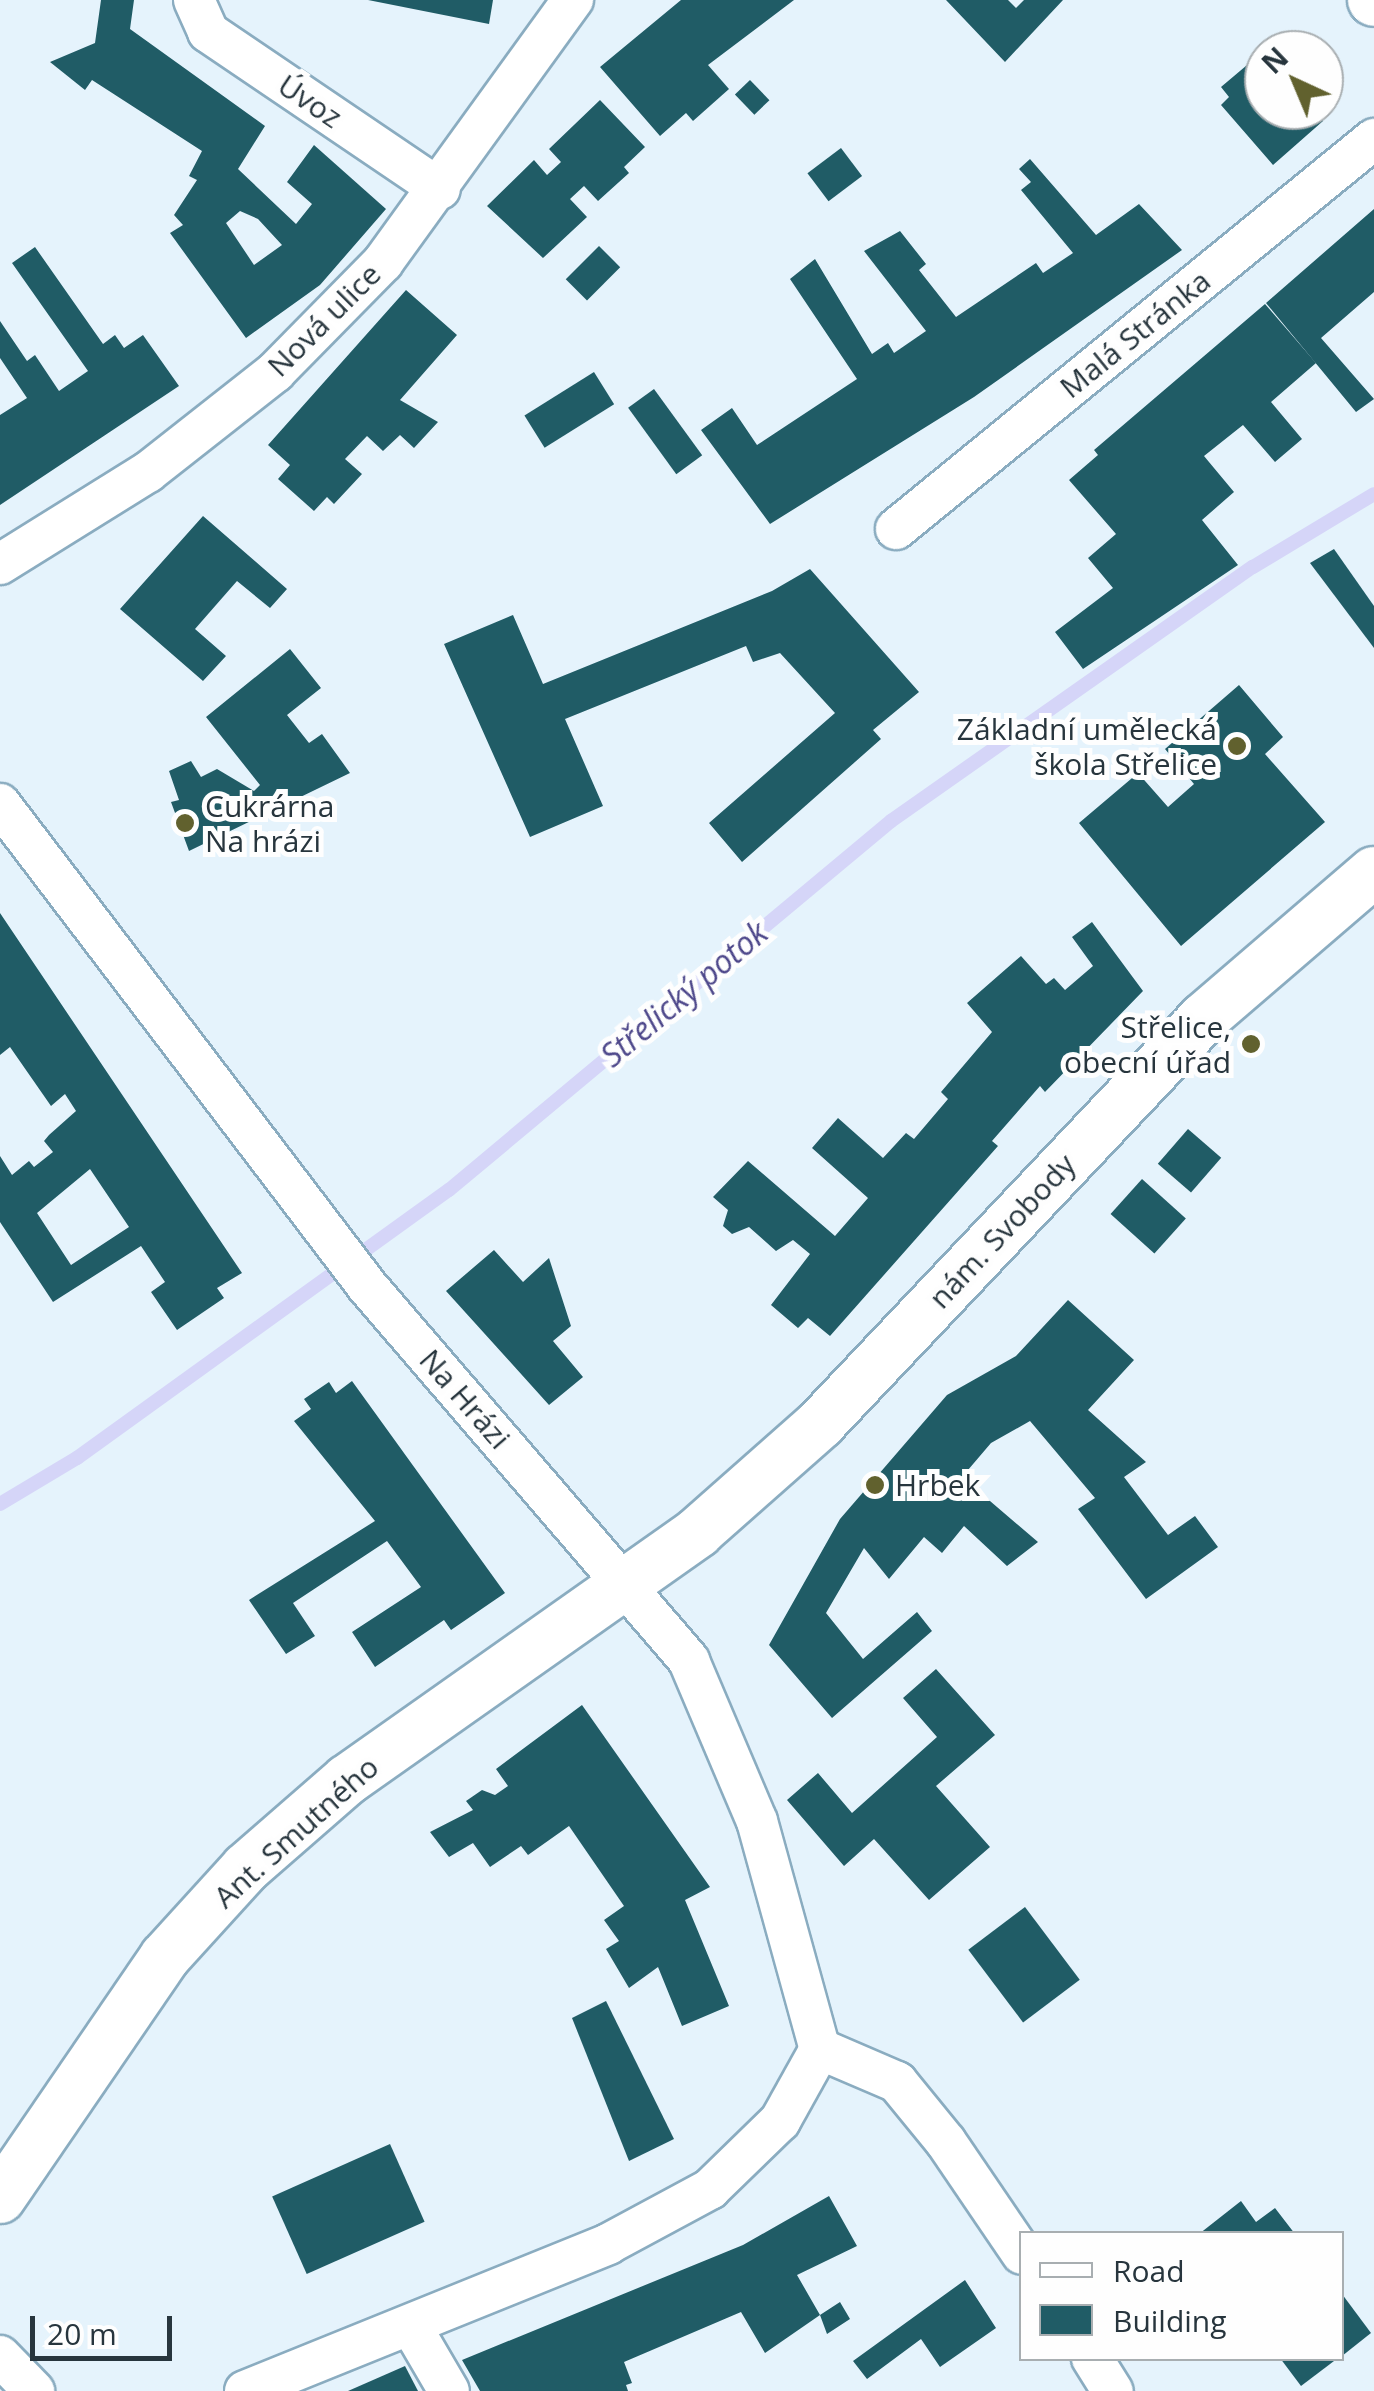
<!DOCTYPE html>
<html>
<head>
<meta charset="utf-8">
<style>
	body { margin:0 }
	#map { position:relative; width:1374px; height:2391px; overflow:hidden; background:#e5f3fc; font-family:"Open Sans",sans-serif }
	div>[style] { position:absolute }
	.stream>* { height:14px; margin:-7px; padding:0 7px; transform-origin:7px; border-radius:7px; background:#d5d5f8 }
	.building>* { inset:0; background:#205c66; transform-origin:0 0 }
	.roads { filter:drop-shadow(2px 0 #8aacc0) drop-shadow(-2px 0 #8aacc0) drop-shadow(0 2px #8aacc0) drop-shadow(0 -2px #8aacc0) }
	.minor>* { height:40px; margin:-20px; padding:0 20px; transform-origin:20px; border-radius:20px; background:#fff }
	.tertiary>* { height:50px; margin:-25px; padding:0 25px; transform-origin:25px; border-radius:25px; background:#fff }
	.dots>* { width:28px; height:28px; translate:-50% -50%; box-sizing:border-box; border:5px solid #fefefe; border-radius:50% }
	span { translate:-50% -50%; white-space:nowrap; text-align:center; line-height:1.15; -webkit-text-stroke:10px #fefefe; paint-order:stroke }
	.street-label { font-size:30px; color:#27353d }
	.poi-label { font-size:30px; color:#27353d }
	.right { translate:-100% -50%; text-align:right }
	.left { translate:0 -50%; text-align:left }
	.water-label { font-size:32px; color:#4d478a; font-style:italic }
	.legend { position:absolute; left:1019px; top:2231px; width:325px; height:130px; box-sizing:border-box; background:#fefefe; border:2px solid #a8aeb1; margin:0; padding:12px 18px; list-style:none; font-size:30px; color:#27353d }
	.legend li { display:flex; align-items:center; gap:20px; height:50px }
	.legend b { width:50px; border:2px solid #a8aeb1 }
	.north { position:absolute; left:1244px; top:30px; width:100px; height:100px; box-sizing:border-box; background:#fefefe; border:2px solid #a8aeb1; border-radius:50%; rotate:316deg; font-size:28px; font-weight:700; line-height:40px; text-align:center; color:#27353d }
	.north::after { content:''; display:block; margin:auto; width:35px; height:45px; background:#61612e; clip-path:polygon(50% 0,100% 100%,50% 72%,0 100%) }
	.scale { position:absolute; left:30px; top:2316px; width:142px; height:45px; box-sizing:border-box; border:5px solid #27353d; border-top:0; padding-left:12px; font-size:30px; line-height:35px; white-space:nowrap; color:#27353d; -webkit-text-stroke:8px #fefefe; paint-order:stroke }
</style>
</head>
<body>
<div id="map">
	<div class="stream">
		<div style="left:0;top:1504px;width:90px;rotate:-30.9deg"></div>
		<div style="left:77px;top:1458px;width:458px;rotate:-35.8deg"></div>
		<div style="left:449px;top:1190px;width:576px;rotate:-39.86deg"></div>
		<div style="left:891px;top:821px;width:442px;rotate:-35.1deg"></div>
		<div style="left:1253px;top:567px;width:141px;rotate:-31.1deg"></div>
	</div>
	<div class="building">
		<div style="clip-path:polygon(evenodd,101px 0,134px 0,130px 29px,265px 126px,238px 169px,296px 224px,312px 204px,287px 182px,314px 145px,386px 209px,320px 285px,246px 338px,170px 233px,183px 225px,174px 215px,197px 180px,189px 176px,202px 151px,92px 80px,85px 90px,50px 62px,95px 43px,101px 0,240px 211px,258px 219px,282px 245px,254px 265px,226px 223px,240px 211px)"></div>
		<div style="clip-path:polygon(368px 0,493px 0,489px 24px)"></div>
		<div style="clip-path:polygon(681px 0,794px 0,708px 65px,729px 89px,693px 121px,686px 113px,660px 136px,600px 67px)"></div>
		<div style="clip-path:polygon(946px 0,1008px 0,1016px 8px,1024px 0,1063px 0,1005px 62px)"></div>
		<div style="clip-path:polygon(1253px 60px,1264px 67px,1264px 110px,1313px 110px,1323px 121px,1273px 165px,1221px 105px,1229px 97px,1221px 87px)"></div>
		<div style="left:750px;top:80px;width:28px;height:21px;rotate:46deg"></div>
		<div style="clip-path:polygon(600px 100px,645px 147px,624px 167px,629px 173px,598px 201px,584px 186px,570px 199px,587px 217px,543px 258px,487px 206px,534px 160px,547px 175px,561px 162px,549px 149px)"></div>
		<div style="left:841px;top:148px;width:35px;height:42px;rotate:53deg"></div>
		<div style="clip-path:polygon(1030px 159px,1096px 235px,1139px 204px,1182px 250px,974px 397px,770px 524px,701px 430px,732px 408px,757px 445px,857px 379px,790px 279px,815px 259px,872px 354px,888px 343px,894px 353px,926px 331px,864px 251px,900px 231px,926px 264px,919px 270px,956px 317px,1036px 263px,1043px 273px,1073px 253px,1021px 190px,1031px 182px,1019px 169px)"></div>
		<div style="clip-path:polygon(1374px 209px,1374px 292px,1321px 338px,1374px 399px,1356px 412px,1266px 303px)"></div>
		<div style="left:599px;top:246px;width:30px;height:47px;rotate:45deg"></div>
		<div style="clip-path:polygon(35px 247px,103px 344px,115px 335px,124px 348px,143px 335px,179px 386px,0 505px,0 415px,27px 398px,0 358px,0 321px,27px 361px,35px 355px,59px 391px,88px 371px,12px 263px)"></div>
		<div style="clip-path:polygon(406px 290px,457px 335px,400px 400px,438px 422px,414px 448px,400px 435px,383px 451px,367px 436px,345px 459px,362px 474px,334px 504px,327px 497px,314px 511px,278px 479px,290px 465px,268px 445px)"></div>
		<div style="clip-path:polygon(1265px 304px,1316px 363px,1271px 402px,1302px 439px,1275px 462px,1243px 425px,1204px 456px,1234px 492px,1202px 520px,1238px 565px,1083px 669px,1055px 632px,1113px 588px,1088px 558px,1116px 534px,1069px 480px,1098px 455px,1094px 450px)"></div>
		<div style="left:594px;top:372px;width:38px;height:82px;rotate:58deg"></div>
		<div style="left:654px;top:389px;width:82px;height:32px;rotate:54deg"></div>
		<div style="clip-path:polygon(203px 516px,287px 589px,270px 608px,237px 581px,195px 629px,226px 656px,203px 681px,120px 609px)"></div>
		<div style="clip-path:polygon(1334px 549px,1374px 606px,1374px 648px,1310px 563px)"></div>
		<div style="clip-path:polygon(810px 569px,919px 692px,873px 730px,881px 739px,742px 862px,709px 823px,835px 713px,780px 653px,753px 662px,746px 646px,565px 719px,603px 806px,530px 837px,444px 644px,513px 615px,543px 684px,772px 591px)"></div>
		<div style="clip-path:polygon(290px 649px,321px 688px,287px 715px,309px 743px,322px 734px,350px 773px,189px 851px,171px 802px,179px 800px,169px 771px,191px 761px,201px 777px,217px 769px,254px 791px,260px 785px,206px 717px)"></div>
		<div style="clip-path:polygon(1239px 685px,1283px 737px,1265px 754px,1325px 822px,1181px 946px,1079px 823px,1138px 773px,1168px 807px,1194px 784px,1165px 749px)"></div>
		<div style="clip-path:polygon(evenodd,0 913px,242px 1273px,217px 1288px,224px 1298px,177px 1330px,151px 1292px,165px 1282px,141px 1246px,53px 1302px,0 1222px,0 1156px,12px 1175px,29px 1161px,34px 1167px,53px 1152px,44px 1141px,49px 1135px,76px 1111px,65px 1094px,51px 1106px,10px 1047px,0 1055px,0 913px,90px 1169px,129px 1227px,71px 1265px,37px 1213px,90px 1169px)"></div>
		<div style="clip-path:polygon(1092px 922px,1143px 991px,1045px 1092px,1040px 1086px,992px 1141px,998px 1146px,830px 1336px,808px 1318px,798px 1328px,771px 1305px,810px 1254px,793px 1240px,776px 1251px,749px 1227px,732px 1234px,723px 1226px,728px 1210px,713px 1197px,748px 1161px,835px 1236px,868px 1198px,812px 1148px,838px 1118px,883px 1158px,906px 1133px,914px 1139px,948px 1099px,941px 1092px,992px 1032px,967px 1003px,1021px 956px,1046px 984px,1054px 978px,1065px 990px,1093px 966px,1072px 937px)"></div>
		<div style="left:1188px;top:1129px;width:44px;height:46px;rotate:41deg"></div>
		<div style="left:1142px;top:1179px;width:59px;height:47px;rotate:42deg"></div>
		<div style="clip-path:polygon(494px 1250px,523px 1282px,549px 1258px,571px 1326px,553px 1341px,583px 1377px,549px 1405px,446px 1291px)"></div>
		<div style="clip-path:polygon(1068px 1300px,1134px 1360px,1088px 1410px,1146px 1462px,1124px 1477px,1168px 1535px,1195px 1516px,1218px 1547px,1146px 1599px,1078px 1509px,1095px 1498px,1030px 1421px,991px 1443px,962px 1477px,1038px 1542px,1007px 1566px,964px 1526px,942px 1553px,924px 1537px,889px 1579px,864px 1548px,826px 1613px,863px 1659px,917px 1612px,932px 1631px,832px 1718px,769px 1645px,840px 1519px,947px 1395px,1016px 1356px)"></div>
		<div style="clip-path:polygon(352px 1381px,505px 1593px,451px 1630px,444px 1620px,375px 1667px,352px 1632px,421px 1587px,387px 1541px,293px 1603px,315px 1636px,286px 1654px,249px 1600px,375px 1521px,294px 1421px,311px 1409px,304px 1399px,329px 1382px,336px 1393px)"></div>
		<div style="clip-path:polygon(936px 1669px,995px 1735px,936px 1786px,990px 1847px,929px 1900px,874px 1839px,844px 1866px,787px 1800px,818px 1773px,852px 1813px,937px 1737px,903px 1698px)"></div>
		<div style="clip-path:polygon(582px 1705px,710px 1887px,685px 1900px,729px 2006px,682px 2026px,658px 1967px,629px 1988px,606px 1949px,619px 1941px,604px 1920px,624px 1906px,569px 1826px,528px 1855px,521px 1846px,490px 1867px,473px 1843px,449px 1857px,430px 1832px,473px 1810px,466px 1801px,482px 1790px,495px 1795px,508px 1786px,496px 1769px)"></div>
		<div style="left:1025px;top:1907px;width:91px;height:71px;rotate:53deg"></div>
		<div style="clip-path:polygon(606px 2001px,674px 2139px,629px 2161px,572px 2018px)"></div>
		<div style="left:390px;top:2144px;width:85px;height:129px;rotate:66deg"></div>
		<div style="clip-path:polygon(829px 2196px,857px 2246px,797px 2275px,820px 2315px,840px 2302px,850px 2319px,827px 2334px,820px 2315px,765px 2353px,741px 2312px,624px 2362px,632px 2383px,626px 2385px,628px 2391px,480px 2391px,462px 2360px,743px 2245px)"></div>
		<div style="clip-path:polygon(1241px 2201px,1256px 2222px,1275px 2208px,1295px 2234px,1199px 2234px)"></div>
		<div style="clip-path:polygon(965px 2280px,996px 2328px,940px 2367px,921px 2339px,867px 2379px,853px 2361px)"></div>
		<div style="clip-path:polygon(1342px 2294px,1371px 2333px,1342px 2356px)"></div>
		<div style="clip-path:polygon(1280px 2358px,1338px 2358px,1301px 2386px)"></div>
		<div style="clip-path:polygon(405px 2366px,418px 2391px,348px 2391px)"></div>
	</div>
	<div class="roads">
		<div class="minor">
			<div style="left:194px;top:0;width:35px;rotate:66deg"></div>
			<div style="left:208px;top:32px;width:280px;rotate:34.1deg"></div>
			<div style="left:896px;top:529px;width:617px;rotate:-39.21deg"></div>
			<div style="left:0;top:564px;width:174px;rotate:-31.9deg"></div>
			<div style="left:148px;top:472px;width:162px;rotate:-38.2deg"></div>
			<div style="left:275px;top:372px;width:154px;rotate:-45.5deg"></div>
			<div style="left:383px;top:262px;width:324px;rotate:-54.1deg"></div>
			<div style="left:0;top:804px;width:606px;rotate:52.71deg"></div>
			<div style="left:367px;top:1286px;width:494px;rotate:49.3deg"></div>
			<div style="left:689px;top:1661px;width:174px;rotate:67deg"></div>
			<div style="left:757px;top:1821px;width:237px;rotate:74.6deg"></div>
			<div style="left:820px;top:2049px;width:84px;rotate:23.2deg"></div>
			<div style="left:897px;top:2082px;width:77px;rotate:50.8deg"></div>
			<div style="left:946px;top:2142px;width:135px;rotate:55.8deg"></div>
			<div style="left:411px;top:2326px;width:75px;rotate:59.7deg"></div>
			<div style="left:0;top:2356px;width:49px;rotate:45.8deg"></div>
			<div style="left:1092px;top:2358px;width:39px;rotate:58deg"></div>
			<div style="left:245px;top:2391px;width:392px;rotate:-22deg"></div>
			<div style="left:608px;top:2244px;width:116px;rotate:-28.3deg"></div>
			<div style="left:710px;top:2189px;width:98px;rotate:-44.2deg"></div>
			<div style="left:780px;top:2121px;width:82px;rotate:-60.9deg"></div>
		</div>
		<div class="tertiary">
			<div style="left:1373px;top:0;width:1px;rotate:45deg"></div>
			<div style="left:0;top:2198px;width:292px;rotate:-55.6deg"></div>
			<div style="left:165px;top:1957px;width:120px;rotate:-47.7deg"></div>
			<div style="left:246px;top:1868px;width:134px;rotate:-41.1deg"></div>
			<div style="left:347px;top:1780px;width:430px;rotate:-35.2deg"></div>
			<div style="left:698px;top:1532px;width:163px;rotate:-41.5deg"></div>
			<div style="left:820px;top:1424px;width:559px;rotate:-46.6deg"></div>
			<div style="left:1204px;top:1018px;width:224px;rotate:-40.7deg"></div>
		</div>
	</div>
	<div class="dots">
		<div style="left:1237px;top:746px;background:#61612e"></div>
		<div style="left:185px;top:823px;background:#61612e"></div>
		<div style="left:1251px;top:1044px;background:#61612e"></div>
		<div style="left:875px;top:1485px;background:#61612e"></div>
	</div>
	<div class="street-label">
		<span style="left:310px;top:101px;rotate:34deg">Úvoz</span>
		<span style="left:324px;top:320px;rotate:-45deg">Nová ulice</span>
		<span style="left:1135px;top:334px;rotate:-39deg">Malá Stránka</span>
		<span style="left:1002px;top:1231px;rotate:-47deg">nám. Svobody</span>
		<span style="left:465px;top:1399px;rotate:49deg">Na Hrázi</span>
		<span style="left:296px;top:1832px;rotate:-42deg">Ant. Smutného</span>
	</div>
	<div class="poi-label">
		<span class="right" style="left:1217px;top:746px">Základní umělecká<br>škola Střelice</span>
		<span class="left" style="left:205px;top:823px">Cukrárna<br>Na hrázi</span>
		<span class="right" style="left:1231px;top:1044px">Střelice,<br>obecní úřad</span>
		<span class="left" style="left:895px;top:1485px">Hrbek</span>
	</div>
	<div class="water-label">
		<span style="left:684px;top:994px;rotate:-40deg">Střelický potok</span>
	</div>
	<ul class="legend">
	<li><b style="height:12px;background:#fff"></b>Road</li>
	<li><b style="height:28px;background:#205c66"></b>Building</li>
	</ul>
	<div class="north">N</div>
	<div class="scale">20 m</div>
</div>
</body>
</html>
